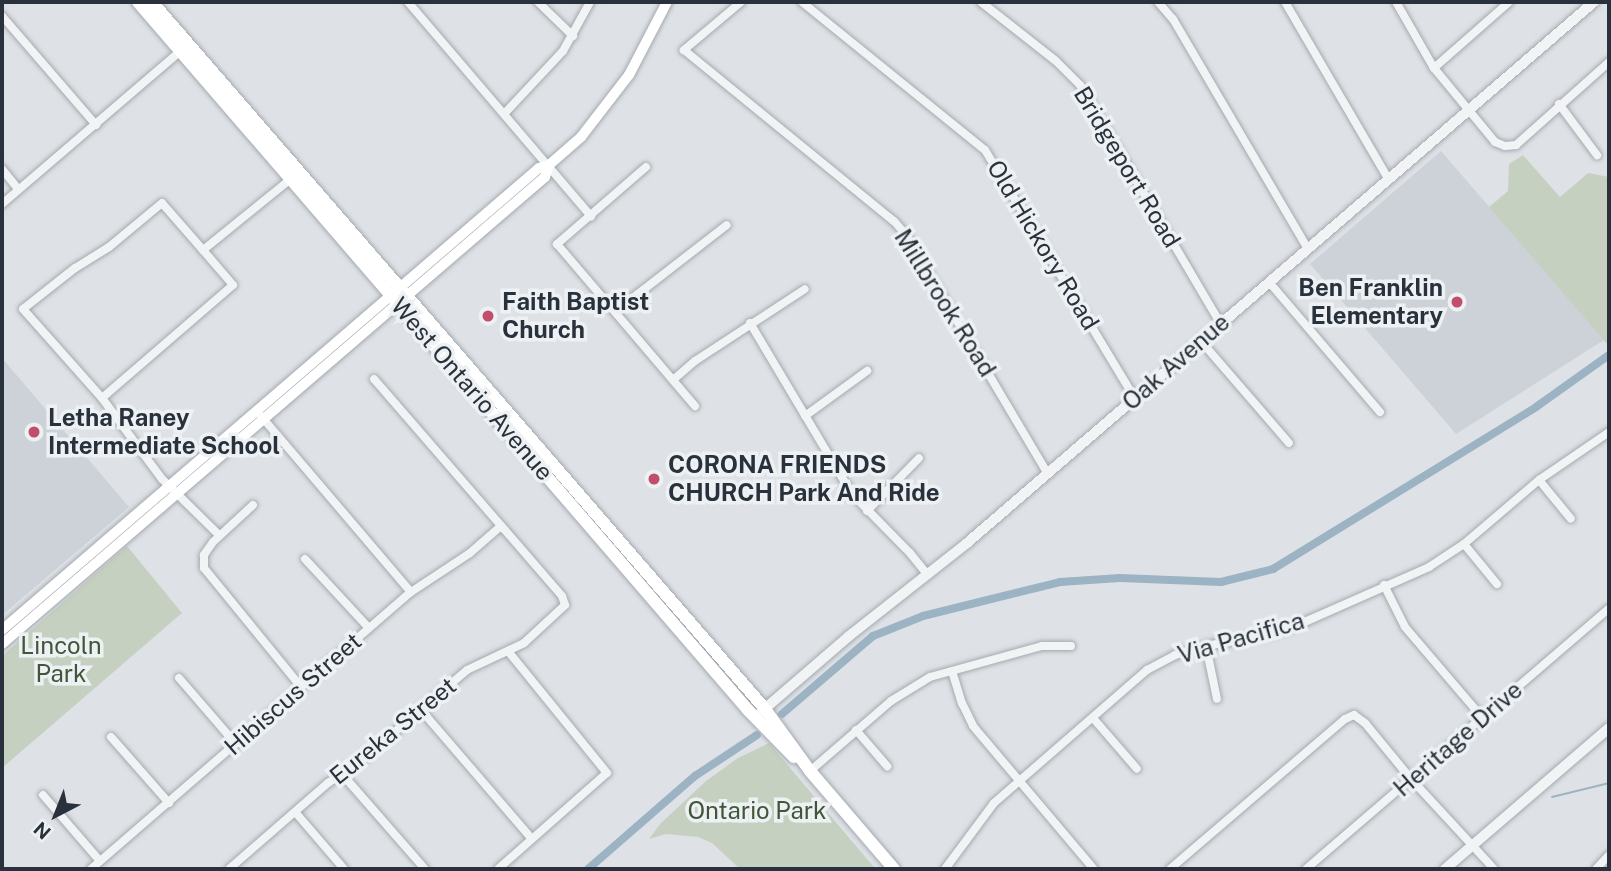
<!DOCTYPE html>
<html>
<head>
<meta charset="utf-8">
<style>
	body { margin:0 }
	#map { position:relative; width:1611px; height:871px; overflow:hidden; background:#dee2e6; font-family:"Public Sans",sans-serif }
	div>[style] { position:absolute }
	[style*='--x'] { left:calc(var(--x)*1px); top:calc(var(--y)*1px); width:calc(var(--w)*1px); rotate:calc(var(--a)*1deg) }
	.built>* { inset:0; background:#cdd2d8 }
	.green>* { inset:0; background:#c6d0c0 }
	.stream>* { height:2px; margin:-1px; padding:0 1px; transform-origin:1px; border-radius:1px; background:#9cb3c3 }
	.canal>* { height:8px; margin:-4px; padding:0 4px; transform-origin:4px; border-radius:4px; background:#9cb3c3 }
	.roads { filter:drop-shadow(0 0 2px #a4aab0) drop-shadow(0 0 2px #a4aab0) }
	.minor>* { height:8px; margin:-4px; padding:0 4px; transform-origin:4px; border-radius:4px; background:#f1f3f5 }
	.tertiary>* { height:10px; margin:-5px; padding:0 5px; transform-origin:5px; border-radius:5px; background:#f1f3f5 }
	.secondary>* { height:10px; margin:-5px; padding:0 5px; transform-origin:5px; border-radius:5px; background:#fff }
	.primary>* { height:12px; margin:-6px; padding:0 6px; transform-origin:6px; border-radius:6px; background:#fff }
	.dots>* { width:19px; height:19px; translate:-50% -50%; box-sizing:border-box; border:4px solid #eef1f4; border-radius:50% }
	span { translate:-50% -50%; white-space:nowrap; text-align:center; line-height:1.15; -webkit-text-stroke:7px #eef1f4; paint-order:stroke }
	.street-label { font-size:24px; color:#29323c }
	.poi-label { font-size:24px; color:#29323c; font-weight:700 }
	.right { translate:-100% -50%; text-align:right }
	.left { translate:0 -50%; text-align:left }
	.park-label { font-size:24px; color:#415638 }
	.frame { position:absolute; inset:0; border:4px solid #29323c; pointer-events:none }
	.north { position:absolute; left:21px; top:780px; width:70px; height:70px; -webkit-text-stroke:5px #eef1f4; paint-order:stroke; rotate:222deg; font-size:19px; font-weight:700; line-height:28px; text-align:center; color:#29323c }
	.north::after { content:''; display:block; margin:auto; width:24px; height:32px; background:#29323c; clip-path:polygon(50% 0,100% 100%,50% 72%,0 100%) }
</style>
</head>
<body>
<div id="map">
	<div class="built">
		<i style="clip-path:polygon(1441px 151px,1604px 340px,1456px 434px,1310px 264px)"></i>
		<i style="clip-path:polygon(2px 358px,129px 507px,2px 615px)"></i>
	</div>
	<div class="green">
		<i style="clip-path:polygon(1523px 155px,1560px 197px,1588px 173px,1609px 177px,1609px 341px,1606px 343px,1489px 207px,1508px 191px,1509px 164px)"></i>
		<i style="clip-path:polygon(127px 546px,182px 613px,2px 768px,2px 656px)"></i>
		<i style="clip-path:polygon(769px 743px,867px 859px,876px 869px,740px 869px,712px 843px,698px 837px,666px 834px,649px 839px,660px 824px,706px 781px,738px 758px)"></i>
	</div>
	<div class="stream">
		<i style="--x:1552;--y:797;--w:59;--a:-13.8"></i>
	</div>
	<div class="canal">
		<i style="--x:782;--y:714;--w:120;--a:-40.6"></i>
		<i style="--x:873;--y:636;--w:54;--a:-21.8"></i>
		<i style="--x:923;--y:616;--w:141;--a:-13.9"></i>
		<i style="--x:1060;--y:582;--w:60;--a:-3.8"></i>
		<i style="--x:1120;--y:578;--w:101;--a:2.3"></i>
		<i style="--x:1221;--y:582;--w:54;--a:-14"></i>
		<i style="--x:1273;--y:569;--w:309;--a:-31.6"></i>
		<i style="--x:1536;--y:407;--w:90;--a:-35.5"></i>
		<i style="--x:588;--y:869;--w:142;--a:-41"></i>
		<i style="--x:695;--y:776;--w:74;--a:-33.5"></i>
	</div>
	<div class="roads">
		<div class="minor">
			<i style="--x:408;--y:2;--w:282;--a:49.5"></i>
			<i style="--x:538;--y:2;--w:49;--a:44.2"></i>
			<i style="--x:741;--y:2;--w:75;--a:139.9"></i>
			<i style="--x:684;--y:50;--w:271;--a:39.2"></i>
			<i style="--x:894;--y:221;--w:18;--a:49"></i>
			<i style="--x:906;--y:235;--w:278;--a:59.3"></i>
			<i style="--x:802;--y:2;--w:235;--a:39"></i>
			<i style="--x:985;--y:150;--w:291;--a:58.9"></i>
			<i style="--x:981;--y:2;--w:95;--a:38.2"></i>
			<i style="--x:1056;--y:61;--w:34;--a:45"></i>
			<i style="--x:1080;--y:85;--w:276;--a:59.5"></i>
			<i style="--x:1158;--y:2;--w:23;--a:49"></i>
			<i style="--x:1173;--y:19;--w:267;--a:59.6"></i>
			<i style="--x:1285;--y:2;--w:206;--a:59.7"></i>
			<i style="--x:1396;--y:2;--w:76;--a:60.1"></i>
			<i style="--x:1434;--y:68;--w:96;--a:50.5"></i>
			<i style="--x:1495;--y:142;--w:11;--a:22"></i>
			<i style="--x:1505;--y:146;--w:11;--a:-5"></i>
			<i style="--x:1516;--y:145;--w:125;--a:-41.7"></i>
			<i style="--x:2;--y:16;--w:144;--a:49.2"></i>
			<i style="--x:1434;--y:68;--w:100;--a:-41.3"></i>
			<i style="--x:1559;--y:104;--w:64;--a:53.3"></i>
			<i style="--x:504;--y:114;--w:86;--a:-46.9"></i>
			<i style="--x:563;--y:51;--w:56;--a:-61.1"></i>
			<i style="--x:646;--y:167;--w:118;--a:139.1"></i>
			<i style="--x:557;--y:244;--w:213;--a:49.6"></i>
			<i style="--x:2;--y:169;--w:26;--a:51"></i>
			<i style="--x:2;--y:204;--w:238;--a:-40.6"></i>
			<i style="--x:203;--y:250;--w:62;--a:-131.1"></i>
			<i style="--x:162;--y:203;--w:69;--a:140.3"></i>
			<i style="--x:109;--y:247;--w:40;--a:148"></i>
			<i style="--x:75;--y:268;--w:66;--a:141.7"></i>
			<i style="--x:23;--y:309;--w:119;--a:48.4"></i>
			<i style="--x:102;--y:398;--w:101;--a:53.5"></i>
			<i style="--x:162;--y:479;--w:80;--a:44.5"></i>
			<i style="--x:1269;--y:282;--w:171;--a:49.5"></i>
			<i style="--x:616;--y:311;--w:140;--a:-37.8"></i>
			<i style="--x:750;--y:323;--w:199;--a:59.2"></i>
			<i style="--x:852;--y:494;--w:83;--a:45.5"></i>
			<i style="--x:910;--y:553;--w:26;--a:51"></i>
			<i style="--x:1200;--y:340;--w:136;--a:49.2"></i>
			<i style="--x:673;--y:380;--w:29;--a:-41"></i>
			<i style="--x:695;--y:361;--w:131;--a:-33.2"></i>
			<i style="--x:102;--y:398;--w:173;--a:-40.8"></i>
			<i style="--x:233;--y:285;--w:46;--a:-130.6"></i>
			<i style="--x:203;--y:250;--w:114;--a:-39"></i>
			<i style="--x:261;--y:416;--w:231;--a:49.6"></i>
			<i style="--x:805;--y:416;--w:77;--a:-36"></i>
			<i style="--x:1539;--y:480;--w:50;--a:50.6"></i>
			<i style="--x:253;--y:505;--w:54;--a:137.2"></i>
			<i style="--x:213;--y:542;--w:16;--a:125"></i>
			<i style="--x:204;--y:555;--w:13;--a:90"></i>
			<i style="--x:204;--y:568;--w:154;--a:50.8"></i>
			<i style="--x:867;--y:511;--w:74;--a:-45.5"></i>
			<i style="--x:1464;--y:544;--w:52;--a:50.5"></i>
			<i style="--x:305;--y:559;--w:94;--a:47.2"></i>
			<i style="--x:1384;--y:585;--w:47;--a:63.4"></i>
			<i style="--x:1405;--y:627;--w:118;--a:49.5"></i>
			<i style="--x:1206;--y:646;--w:54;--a:78.3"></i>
			<i style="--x:952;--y:671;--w:34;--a:73"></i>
			<i style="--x:962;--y:703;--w:25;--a:64"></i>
			<i style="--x:973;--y:726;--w:187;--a:49.8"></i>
			<i style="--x:179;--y:678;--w:87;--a:49.2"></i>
			<i style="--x:421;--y:710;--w:170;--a:49.3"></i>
			<i style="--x:1093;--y:718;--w:67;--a:49.2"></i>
			<i style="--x:856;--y:730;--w:48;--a:49.3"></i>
			<i style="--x:111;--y:737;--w:88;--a:48.7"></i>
			<i style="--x:810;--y:771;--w:107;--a:-40.8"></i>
			<i style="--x:891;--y:701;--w:46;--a:-31.6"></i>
			<i style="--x:930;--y:677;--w:116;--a:-15.5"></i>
			<i style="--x:1042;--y:646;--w:29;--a:0"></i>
			<i style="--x:342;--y:774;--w:126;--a:48.9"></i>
			<i style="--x:43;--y:795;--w:87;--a:49.2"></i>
			<i style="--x:296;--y:813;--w:74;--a:49.4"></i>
			<i style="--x:91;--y:869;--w:423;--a:-40.9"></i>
			<i style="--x:411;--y:592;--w:71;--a:-33.5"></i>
			<i style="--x:470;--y:553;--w:41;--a:-41.1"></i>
			<i style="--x:229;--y:869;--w:131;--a:-41"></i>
			<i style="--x:328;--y:783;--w:41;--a:-34.1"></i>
			<i style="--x:362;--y:760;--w:138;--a:-40.6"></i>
			<i style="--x:467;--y:670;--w:63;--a:-25.3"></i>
			<i style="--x:524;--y:643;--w:56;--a:-42.8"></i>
			<i style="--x:565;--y:605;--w:9;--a:-108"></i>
			<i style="--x:562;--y:596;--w:287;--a:-130.9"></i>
			<i style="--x:498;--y:869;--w:145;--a:-41.4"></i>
			<i style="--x:607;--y:773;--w:157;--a:-129.1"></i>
			<i style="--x:945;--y:869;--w:82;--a:-53.4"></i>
			<i style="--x:994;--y:803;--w:203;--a:-41"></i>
			<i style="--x:1147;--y:670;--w:32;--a:-28"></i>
			<i style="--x:1175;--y:655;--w:32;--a:-16"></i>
			<i style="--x:1206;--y:646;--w:66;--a:-10.5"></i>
			<i style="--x:1271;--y:634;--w:31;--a:-19"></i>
			<i style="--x:1300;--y:624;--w:141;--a:-23.8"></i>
			<i style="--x:1429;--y:567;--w:42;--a:-33.3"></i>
			<i style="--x:1464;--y:544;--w:99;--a:-40.5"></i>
			<i style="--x:1539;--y:480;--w:85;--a:-34.4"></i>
			<i style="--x:1170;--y:869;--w:230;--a:-40.6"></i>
			<i style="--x:1345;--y:719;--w:10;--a:-24"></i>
			<i style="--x:1354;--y:715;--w:14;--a:36"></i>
			<i style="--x:1365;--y:723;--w:72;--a:50.6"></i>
			<i style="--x:1411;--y:779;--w:122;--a:47.3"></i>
			<i style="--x:1306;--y:869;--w:400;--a:-40.7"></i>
			<i style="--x:1596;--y:869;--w:19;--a:-47"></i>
		</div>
		<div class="tertiary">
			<i style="--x:761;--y:712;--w:116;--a:-40.8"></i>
			<i style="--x:849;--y:636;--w:150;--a:-38.2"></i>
			<i style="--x:967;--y:543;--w:828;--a:-40.79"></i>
			<i style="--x:1445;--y:869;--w:216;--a:-40.7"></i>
		</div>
		<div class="secondary">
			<i style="--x:2;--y:630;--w:708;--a:-40.71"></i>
			<i style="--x:539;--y:168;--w:10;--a:-17"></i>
			<i style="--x:549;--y:165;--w:43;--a:-41.2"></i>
			<i style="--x:581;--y:137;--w:78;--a:-52.3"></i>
			<i style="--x:629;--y:75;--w:82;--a:-62.5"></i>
			<i style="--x:2;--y:644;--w:716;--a:-40.7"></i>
			<i style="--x:545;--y:177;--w:13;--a:-72"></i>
		</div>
		<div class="primary">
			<i style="--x:138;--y:2;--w:935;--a:49.25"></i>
			<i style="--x:748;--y:710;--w:66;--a:45.6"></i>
			<i style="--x:152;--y:2;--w:936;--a:49.07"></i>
			<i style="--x:765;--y:709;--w:77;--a:54"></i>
			<i style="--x:810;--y:771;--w:129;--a:49.4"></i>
		</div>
	</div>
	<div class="dots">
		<i style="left:1457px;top:302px;background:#c14e6b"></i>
		<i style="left:488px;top:316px;background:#c14e6b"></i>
		<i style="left:34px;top:432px;background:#c14e6b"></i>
		<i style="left:654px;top:479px;background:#c14e6b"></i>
	</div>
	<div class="street-label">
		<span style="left:1127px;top:167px;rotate:59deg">Bridgeport Road</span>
		<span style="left:1043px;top:245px;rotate:59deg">Old Hickory Road</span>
		<span style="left:945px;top:303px;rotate:58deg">Millbrook Road</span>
		<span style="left:1176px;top:362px;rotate:-41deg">Oak Avenue</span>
		<span style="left:472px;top:389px;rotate:49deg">West Ontario Avenue</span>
		<span style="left:1241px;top:638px;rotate:-16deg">Via Pacifica</span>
		<span style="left:293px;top:694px;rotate:-41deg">Hibiscus Street</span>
		<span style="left:393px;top:731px;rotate:-39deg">Eureka Street</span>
		<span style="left:1458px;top:739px;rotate:-41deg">Heritage Drive</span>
	</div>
	<div class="poi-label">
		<span class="right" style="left:1443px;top:302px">Ben Franklin<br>Elementary</span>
		<span class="left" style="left:502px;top:316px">Faith Baptist<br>Church</span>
		<span class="left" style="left:48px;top:432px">Letha Raney<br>Intermediate School</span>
		<span class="left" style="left:668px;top:479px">CORONA FRIENDS<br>CHURCH Park And Ride</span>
	</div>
	<div class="park-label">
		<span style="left:61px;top:660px">Lincoln<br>Park</span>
		<span style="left:757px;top:811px">Ontario Park</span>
	</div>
	<div class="frame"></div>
	<div class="north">N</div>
</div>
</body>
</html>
